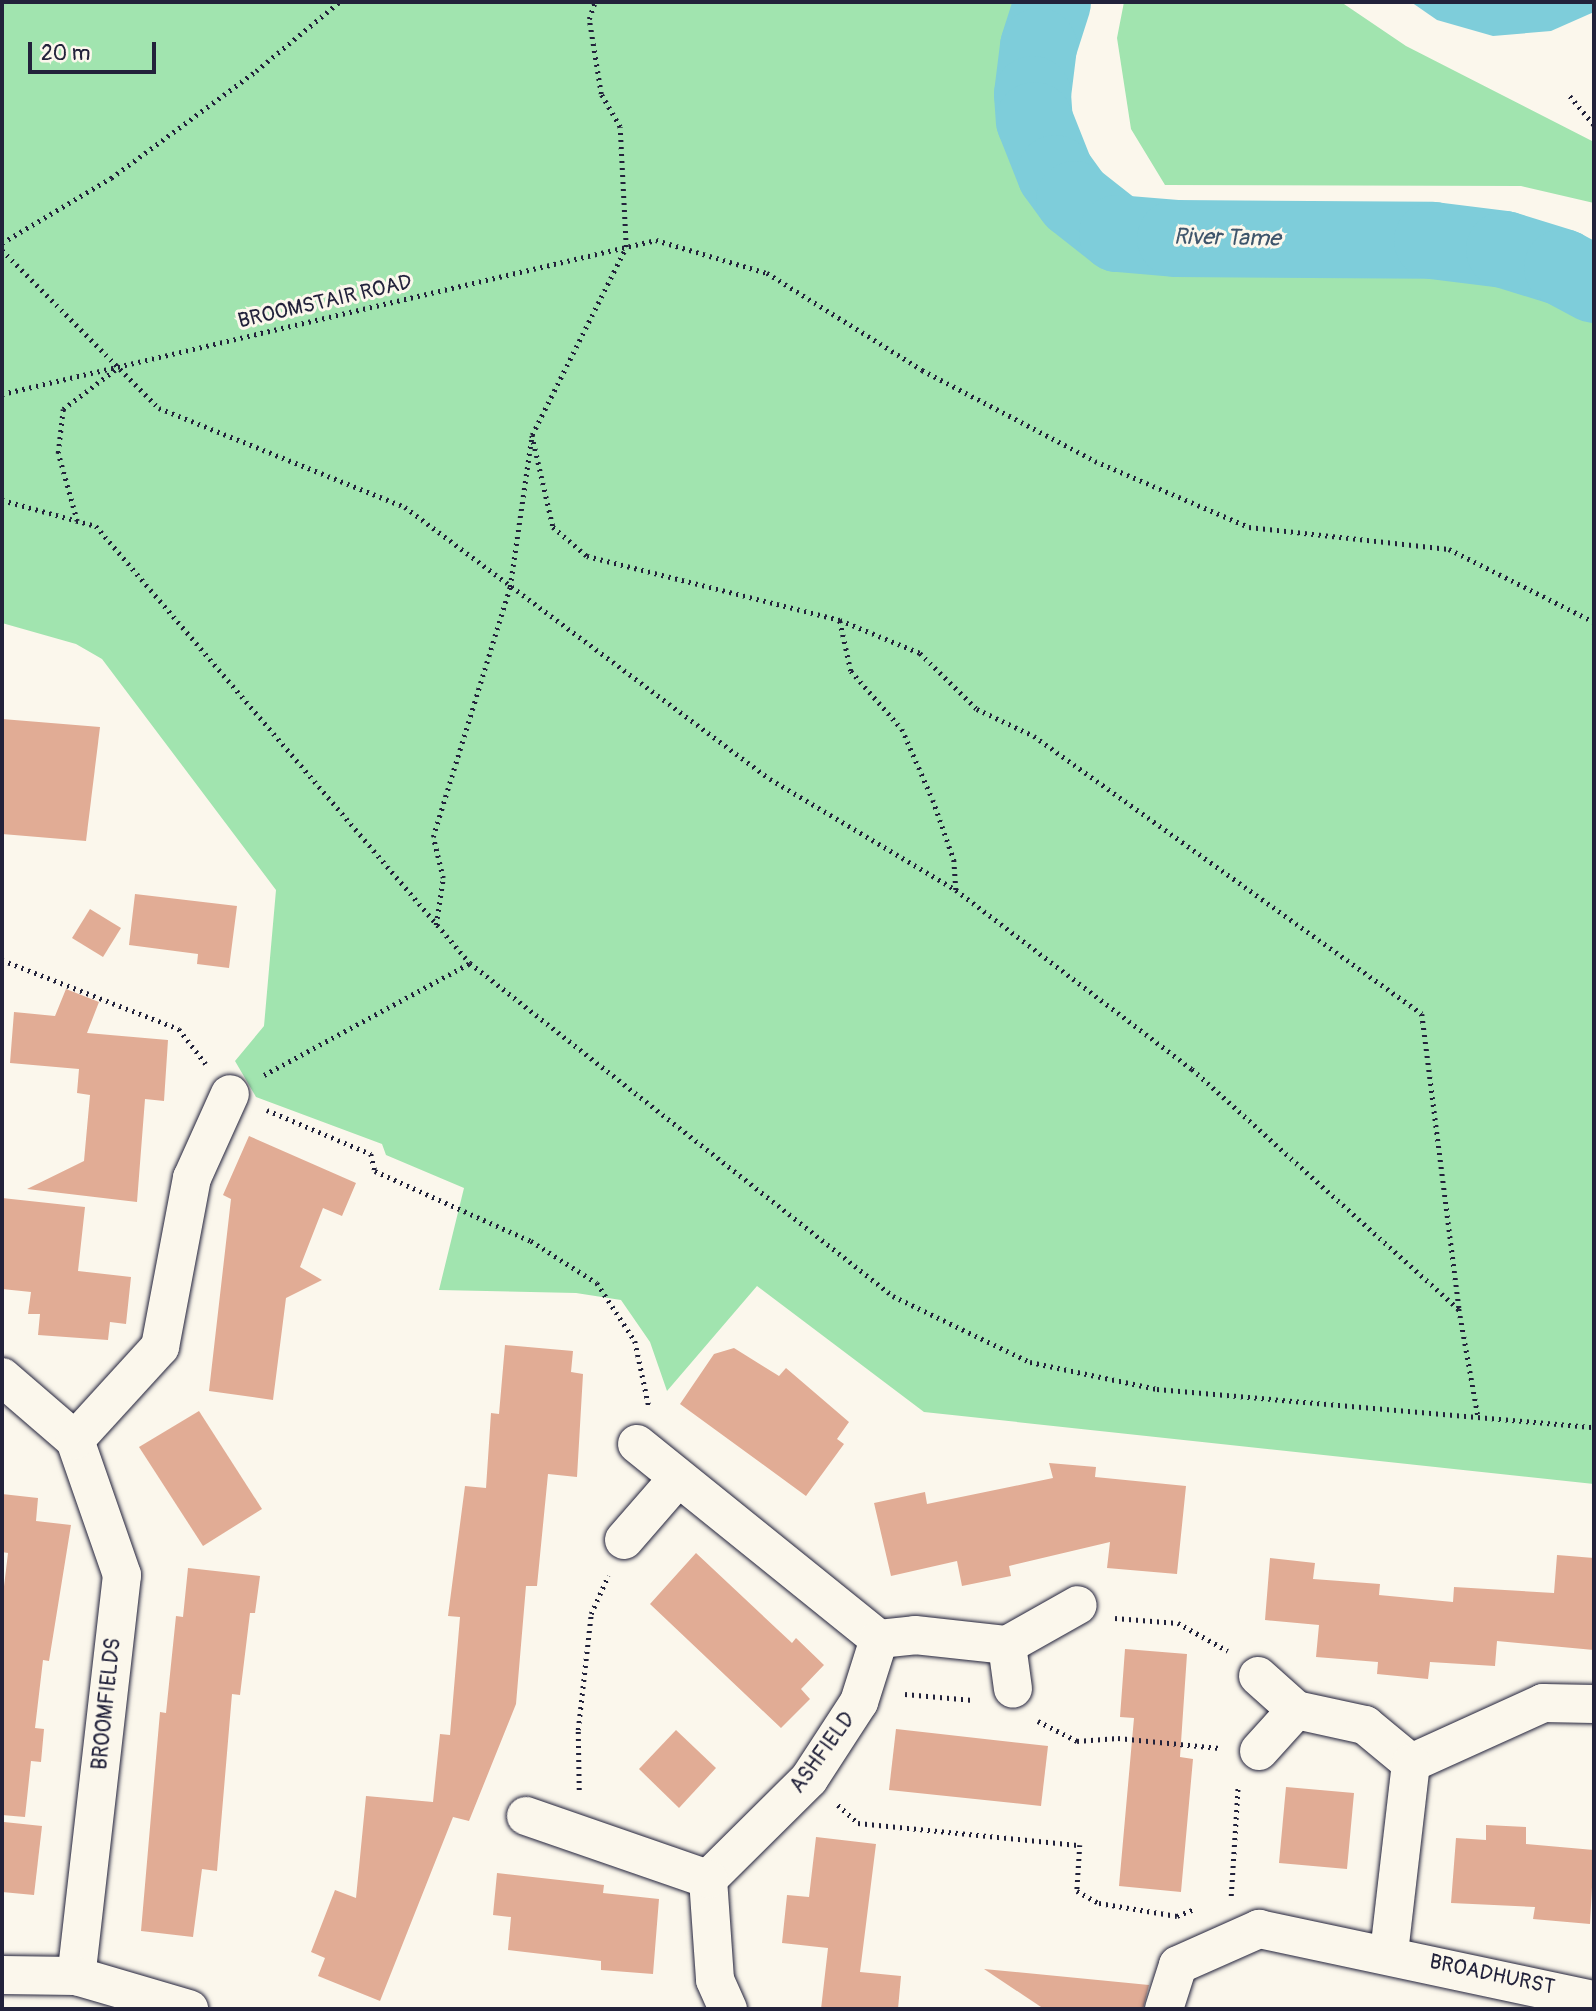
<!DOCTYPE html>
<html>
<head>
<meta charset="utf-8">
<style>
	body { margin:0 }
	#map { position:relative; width:1596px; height:2011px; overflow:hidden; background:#fbf7ec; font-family:Pangolin,sans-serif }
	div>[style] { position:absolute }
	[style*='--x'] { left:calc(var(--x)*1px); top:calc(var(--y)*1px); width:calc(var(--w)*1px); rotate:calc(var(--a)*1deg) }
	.green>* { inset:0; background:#a1e4af }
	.water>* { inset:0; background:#7ecdda }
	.river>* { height:77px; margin:-38.5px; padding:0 38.5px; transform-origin:38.5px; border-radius:38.5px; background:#7ecdda }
	.building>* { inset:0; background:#e1ac95 }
	.path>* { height:4.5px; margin-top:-2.25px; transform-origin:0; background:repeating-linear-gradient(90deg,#22223b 0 2px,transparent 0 7px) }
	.roads { filter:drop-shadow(0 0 2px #22223b) drop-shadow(0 0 2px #22223b) }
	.minor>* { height:38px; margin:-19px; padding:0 19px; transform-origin:19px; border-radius:19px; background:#fbf7ec }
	span { translate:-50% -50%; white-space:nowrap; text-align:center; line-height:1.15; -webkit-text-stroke:6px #fbf7ec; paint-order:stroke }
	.street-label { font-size:21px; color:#22223b }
	.water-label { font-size:23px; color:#3e556b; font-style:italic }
	.frame { position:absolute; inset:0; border:4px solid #22223b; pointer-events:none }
	.scale { position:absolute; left:28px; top:42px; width:128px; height:32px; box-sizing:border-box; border:4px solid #22223b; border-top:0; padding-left:9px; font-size:21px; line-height:24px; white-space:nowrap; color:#22223b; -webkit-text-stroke:5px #fbf7ec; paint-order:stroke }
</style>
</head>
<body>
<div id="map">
	<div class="green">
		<i style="clip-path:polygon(2px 2px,1052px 2px,1038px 46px,1032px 94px,1034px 120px,1055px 173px,1074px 199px,1117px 232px,1175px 238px,1432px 240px,1504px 249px,1562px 267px,1594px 284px,1594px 1484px,924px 1412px,757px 1286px,667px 1391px,650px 1342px,621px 1300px,576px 1293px,439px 1290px,464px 1188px,386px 1155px,382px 1144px,256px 1097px,235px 1061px,264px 1026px,276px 890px,102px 659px,76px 644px,2px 623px)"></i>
		<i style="clip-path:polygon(1124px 2px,1341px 2px,1406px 46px,1594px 142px,1594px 203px,1521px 186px,1165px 185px,1131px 129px,1117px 38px)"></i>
	</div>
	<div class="water">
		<i style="clip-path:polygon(1411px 2px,1594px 2px,1594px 12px,1551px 31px,1493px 36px,1437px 20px)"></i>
	</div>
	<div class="river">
		<i style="--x:1052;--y:2;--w:46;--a:107.7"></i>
		<i style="--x:1038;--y:46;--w:48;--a:97.1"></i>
		<i style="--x:1032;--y:94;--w:26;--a:86"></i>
		<i style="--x:1034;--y:120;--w:57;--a:68.4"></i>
		<i style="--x:1055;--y:173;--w:32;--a:54"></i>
		<i style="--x:1074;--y:199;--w:55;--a:38.3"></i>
		<i style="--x:1117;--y:233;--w:58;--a:4.9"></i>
		<i style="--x:1175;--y:238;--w:257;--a:0.4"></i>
		<i style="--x:1432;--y:240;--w:73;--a:7.1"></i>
		<i style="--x:1504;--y:249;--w:61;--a:17.2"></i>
		<i style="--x:1562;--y:267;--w:36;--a:28"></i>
	</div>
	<div class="building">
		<i style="clip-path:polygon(2px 719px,100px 727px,86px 841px,2px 834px)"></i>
		<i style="clip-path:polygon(135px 894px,237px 906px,229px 968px,197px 964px,198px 954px,129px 945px)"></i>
		<i style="clip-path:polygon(90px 909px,121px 928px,103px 957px,72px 938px)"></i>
		<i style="clip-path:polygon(66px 989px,99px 1002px,87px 1033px,168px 1040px,164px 1101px,145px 1099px,137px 1202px,27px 1189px,84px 1161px,90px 1095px,77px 1093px,79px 1069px,10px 1063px,14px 1012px,55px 1016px)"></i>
		<i style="clip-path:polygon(249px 1136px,356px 1183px,342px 1216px,323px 1208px,300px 1267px,322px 1280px,286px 1298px,273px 1400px,209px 1391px,231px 1199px,223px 1195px)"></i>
		<i style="clip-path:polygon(2px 1198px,85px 1207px,78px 1271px,131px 1277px,126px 1324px,110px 1322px,108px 1340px,38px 1335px,40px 1314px,28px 1314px,31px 1292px,2px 1289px)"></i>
		<i style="clip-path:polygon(505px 1345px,573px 1351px,571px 1372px,583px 1374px,577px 1477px,548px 1474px,537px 1586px,526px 1586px,516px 1704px,469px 1821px,453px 1817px,380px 2001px,318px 1976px,325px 1958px,311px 1952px,335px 1890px,356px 1898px,366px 1796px,433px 1802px,440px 1734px,450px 1735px,460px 1617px,448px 1616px,465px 1486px,486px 1488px,491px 1413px,499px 1414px)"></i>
		<i style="clip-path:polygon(734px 1348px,779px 1376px,786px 1368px,849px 1422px,837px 1439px,844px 1444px,806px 1496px,680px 1404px,714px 1354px)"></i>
		<i style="clip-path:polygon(199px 1411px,262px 1509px,203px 1546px,139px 1447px)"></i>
		<i style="clip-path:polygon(1049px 1463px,1096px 1467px,1095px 1477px,1186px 1486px,1177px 1574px,1107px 1568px,1110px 1542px,1009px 1566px,1011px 1576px,962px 1586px,957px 1561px,891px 1576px,874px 1503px,925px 1492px,927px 1504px,1053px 1478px)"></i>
		<i style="clip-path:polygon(2px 1494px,38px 1498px,36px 1521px,71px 1525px,49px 1661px,43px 1660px,35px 1728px,44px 1729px,41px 1762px,31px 1761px,25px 1817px,2px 1815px,2px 1603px,8px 1553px,2px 1552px)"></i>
		<i style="clip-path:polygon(696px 1553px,792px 1643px,796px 1638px,824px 1665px,801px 1689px,810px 1699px,781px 1728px,650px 1604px)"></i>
		<i style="clip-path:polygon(1557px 1555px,1594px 1558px,1594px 1650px,1497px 1641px,1495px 1666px,1430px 1662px,1428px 1679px,1377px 1674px,1378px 1662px,1316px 1657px,1319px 1625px,1265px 1620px,1270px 1558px,1315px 1563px,1313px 1579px,1380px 1584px,1379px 1595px,1453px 1602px,1454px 1587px,1554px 1593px)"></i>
		<i style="clip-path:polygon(188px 1568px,260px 1576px,255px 1613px,250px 1613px,240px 1695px,232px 1694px,217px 1871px,202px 1869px,193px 1937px,141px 1931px,160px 1712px,166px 1713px,176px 1616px,183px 1617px)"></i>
		<i style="clip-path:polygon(1125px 1649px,1187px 1654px,1180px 1757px,1193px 1759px,1181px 1892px,1119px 1886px,1134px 1718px,1120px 1717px)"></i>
		<i style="clip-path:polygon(896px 1729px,1048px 1746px,1041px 1806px,889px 1790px)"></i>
		<i style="clip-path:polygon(676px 1730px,716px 1768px,679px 1808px,639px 1769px)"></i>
		<i style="clip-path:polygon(1286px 1787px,1354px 1793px,1347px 1869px,1279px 1863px)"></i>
		<i style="clip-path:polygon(4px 1822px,42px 1826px,34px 1895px,2px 1892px)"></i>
		<i style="clip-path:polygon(1486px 1825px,1526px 1827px,1526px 1844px,1594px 1850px,1590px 1924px,1533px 1919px,1535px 1907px,1451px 1903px,1456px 1838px,1486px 1840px)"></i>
		<i style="clip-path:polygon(816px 1837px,876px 1844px,860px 1972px,901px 1976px,898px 2009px,821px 2009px,828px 1948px,782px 1943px,787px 1895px,809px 1897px)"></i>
		<i style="clip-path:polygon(497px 1873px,604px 1885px,603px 1893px,659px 1899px,653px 1974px,601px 1970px,601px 1961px,508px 1950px,511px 1917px,493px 1915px)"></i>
		<i style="clip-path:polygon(984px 1969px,1149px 1985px,1143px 2009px,1044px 2009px)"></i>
	</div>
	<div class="path">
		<i style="--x:1570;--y:96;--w:38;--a:50"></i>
		<i style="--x:2;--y:243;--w:127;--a:-30.8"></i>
		<i style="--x:111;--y:178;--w:180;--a:-36.4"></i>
		<i style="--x:256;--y:71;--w:108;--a:-39.7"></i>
		<i style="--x:2;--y:250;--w:223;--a:45.2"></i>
		<i style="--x:159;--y:408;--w:265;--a:21.9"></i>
		<i style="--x:405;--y:507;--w:455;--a:36.7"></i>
		<i style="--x:770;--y:779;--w:217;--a:30.8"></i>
		<i style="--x:956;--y:890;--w:296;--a:37.2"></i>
		<i style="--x:1192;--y:1069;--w:359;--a:42"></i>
		<i style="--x:1459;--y:1309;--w:109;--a:79.9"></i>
		<i style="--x:2;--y:394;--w:672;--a:-13.25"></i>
		<i style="--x:656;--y:240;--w:116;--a:16.6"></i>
		<i style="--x:767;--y:273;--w:183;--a:32"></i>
		<i style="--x:922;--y:370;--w:195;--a:27.7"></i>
		<i style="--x:1095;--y:461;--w:168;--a:23.2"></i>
		<i style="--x:1249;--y:527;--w:201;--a:6.3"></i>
		<i style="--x:1449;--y:549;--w:162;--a:26.7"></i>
		<i style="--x:532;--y:435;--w:94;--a:77.1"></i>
		<i style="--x:553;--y:527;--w:45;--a:40.5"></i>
		<i style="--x:587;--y:556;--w:261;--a:14.2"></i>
		<i style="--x:840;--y:620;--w:87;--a:22.4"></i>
		<i style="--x:920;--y:653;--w:80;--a:44.5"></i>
		<i style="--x:977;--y:709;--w:63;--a:25.3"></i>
		<i style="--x:1034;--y:736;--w:477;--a:35.6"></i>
		<i style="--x:1422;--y:1014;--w:296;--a:82.8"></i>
		<i style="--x:2;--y:500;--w:98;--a:15.5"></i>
		<i style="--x:96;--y:526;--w:575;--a:49.44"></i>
		<i style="--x:470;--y:963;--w:538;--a:38.21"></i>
		<i style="--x:893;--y:1296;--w:152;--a:25.7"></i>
		<i style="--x:1030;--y:1362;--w:130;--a:12"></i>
		<i style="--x:1157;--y:1389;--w:439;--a:5"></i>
		<i style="--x:77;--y:521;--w:71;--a:-105.6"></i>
		<i style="--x:58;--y:453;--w:44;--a:-83.5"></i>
		<i style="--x:63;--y:409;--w:66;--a:-37"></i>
		<i style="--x:840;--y:621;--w:51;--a:77.6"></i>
		<i style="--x:851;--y:671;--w:77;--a:48.7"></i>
		<i style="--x:902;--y:729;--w:77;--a:66.4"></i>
		<i style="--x:933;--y:800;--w:64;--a:70.7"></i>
		<i style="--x:954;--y:860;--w:30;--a:86"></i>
		<i style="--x:436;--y:925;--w:48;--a:-81.5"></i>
		<i style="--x:443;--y:878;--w:42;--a:-103.7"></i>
		<i style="--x:433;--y:837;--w:262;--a:-72.9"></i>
		<i style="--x:510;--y:587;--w:154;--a:-81.8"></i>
		<i style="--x:532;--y:435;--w:210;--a:-63.4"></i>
		<i style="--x:626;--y:247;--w:120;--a:-92.9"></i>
		<i style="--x:620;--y:127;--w:38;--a:-120"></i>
		<i style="--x:601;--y:94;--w:76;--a:-99.1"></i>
		<i style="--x:589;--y:19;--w:18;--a:-71"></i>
		<i style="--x:2;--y:960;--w:190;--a:21.3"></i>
		<i style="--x:179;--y:1029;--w:44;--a:52.4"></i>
		<i style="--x:264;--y:1075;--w:234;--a:-28.5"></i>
		<i style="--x:267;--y:1110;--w:113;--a:22.9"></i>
		<i style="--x:371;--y:1154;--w:17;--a:77"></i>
		<i style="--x:375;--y:1171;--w:171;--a:24.2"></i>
		<i style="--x:531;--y:1241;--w:78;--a:32.5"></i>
		<i style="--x:597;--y:1283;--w:69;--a:56.8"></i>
		<i style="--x:635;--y:1341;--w:67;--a:78"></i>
		<i style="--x:1115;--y:1618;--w:63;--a:4.5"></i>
		<i style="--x:1178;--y:1623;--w:57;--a:29.2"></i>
		<i style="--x:905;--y:1694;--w:68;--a:5"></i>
		<i style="--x:1038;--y:1721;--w:44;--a:27.1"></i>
		<i style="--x:1077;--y:1741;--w:41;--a:-4.2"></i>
		<i style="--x:1118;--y:1738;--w:102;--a:5.6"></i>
		<i style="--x:579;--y:1790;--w:60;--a:-91"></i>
		<i style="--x:578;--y:1730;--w:117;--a:-83.6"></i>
		<i style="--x:591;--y:1614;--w:42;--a:-65.9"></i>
		<i style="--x:838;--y:1805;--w:27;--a:42"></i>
		<i style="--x:858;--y:1823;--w:223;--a:5.7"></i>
		<i style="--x:1080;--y:1845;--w:46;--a:93.7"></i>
		<i style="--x:1077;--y:1891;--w:25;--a:29"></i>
		<i style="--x:1099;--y:1903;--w:79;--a:9.5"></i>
		<i style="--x:1177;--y:1916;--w:18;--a:-22"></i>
		<i style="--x:1231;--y:1896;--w:110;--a:-86.4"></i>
	</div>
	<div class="roads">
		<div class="minor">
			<i style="--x:2;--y:1377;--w:96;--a:40.8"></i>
			<i style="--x:75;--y:1440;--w:143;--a:70.8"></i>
			<i style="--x:122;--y:1575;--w:404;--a:96.5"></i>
			<i style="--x:75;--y:1440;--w:126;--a:-47.6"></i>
			<i style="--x:160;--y:1347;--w:172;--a:-79.3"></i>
			<i style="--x:192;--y:1178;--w:92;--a:-65.7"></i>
			<i style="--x:637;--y:1444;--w:311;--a:38.9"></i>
			<i style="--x:879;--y:1639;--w:66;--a:107.6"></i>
			<i style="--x:859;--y:1702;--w:92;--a:123"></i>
			<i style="--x:809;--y:1779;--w:142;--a:135.3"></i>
			<i style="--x:708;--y:1879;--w:101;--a:86"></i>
			<i style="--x:715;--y:1980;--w:32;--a:66"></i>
			<i style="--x:624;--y:1540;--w:81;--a:-49"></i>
			<i style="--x:879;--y:1639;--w:36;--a:-6"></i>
			<i style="--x:915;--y:1635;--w:93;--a:6.2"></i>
			<i style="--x:1007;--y:1645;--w:81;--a:-29.4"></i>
			<i style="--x:1007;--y:1645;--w:44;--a:82.2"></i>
			<i style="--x:1258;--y:1676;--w:51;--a:41.8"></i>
			<i style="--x:1296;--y:1710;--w:71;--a:12.3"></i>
			<i style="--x:1365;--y:1725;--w:60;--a:39.6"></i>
			<i style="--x:1411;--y:1763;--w:145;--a:-24.4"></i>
			<i style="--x:1543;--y:1703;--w:51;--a:1.1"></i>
			<i style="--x:1259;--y:1751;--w:55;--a:-47.9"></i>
			<i style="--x:526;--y:1816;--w:193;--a:19.1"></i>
			<i style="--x:1389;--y:1953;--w:191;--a:-83.4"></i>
			<i style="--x:2;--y:1975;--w:74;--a:0.8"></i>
			<i style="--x:76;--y:1976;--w:118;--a:16.3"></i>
			<i style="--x:1164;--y:2009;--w:46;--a:-72.3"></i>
			<i style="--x:1178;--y:1965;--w:89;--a:-24"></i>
			<i style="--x:1259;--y:1929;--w:342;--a:12"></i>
		</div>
	</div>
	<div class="street-label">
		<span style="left:325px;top:302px;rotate:-13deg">BROOMSTAIR ROAD</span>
		<span style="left:107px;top:1704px;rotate:-84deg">BROOMFIELDS</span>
		<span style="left:823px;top:1753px;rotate:-54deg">ASHFIELD</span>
		<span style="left:1492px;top:1975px;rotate:12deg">BROADHURST</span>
	</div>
	<div class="water-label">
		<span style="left:1227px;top:238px;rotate:1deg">River Tame</span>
	</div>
	<div class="frame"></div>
	<div class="scale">20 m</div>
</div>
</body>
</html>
